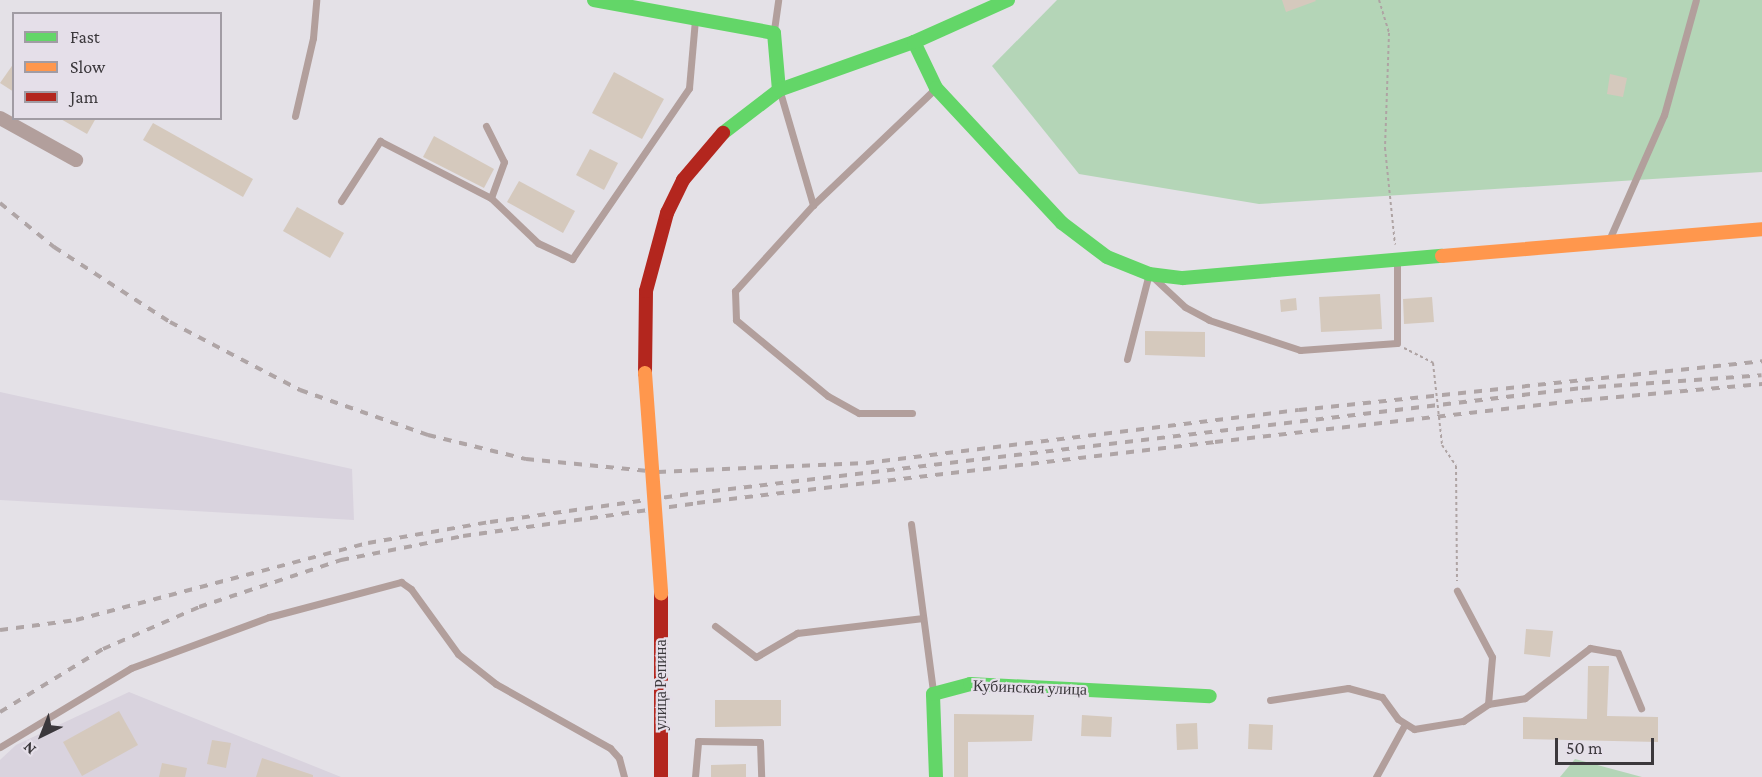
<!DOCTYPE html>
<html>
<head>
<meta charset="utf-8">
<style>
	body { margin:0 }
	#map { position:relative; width:1762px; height:777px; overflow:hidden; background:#e4e1e7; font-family:"Crimson Pro",serif }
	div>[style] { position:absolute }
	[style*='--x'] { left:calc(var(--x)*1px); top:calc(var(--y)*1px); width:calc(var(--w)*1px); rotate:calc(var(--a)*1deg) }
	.built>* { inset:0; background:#d9d3de }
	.green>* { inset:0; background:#b4d5b7 }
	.building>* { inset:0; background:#d5c9bd }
	.path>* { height:2px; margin-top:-1px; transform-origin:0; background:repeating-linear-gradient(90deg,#aea3a3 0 3px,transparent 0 6px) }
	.lane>* { height:7px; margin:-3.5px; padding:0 3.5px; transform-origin:3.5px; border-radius:3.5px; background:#b29f9c }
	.street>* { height:14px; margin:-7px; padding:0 7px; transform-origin:7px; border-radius:7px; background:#b29f9c }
	.fast>* { height:14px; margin:-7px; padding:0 7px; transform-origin:7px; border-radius:7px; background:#63d668 }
	.slow>* { height:14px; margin:-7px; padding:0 7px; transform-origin:7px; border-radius:7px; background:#ff974d }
	.jam>* { height:14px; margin:-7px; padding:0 7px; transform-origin:7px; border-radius:7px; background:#b3261e }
	.rail>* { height:4px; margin-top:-2px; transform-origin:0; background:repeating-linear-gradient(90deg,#afa5a6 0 8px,transparent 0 16px) }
	.slow-bridge>* { height:14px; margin:-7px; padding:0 7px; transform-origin:7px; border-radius:7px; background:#ff974d }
	span { translate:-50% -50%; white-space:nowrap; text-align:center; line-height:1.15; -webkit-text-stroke:4.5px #e5dfe9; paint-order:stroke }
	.street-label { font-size:16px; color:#3b383c }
	.legend { position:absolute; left:12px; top:12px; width:210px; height:108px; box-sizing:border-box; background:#e5dfe9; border:2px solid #a19ca4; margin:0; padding:8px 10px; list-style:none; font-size:18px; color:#3b383c }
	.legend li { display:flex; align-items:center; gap:12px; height:30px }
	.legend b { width:30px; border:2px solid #a19ca4 }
	.north { position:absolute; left:12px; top:705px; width:60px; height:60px; -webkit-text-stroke:4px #e5dfe9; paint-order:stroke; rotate:223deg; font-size:16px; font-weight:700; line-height:24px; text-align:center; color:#3b383c }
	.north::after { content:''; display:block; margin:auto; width:21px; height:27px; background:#3b383c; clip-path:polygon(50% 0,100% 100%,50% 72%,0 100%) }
	.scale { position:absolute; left:1555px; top:738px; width:99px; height:27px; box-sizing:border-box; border:3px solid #3b383c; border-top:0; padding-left:8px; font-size:18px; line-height:21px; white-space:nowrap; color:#3b383c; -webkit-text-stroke:4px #e5dfe9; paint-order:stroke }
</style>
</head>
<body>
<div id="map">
	<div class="built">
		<i style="clip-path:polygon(0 392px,352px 469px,354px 520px,0 500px)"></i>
		<i style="clip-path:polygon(129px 692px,341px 777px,0 777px,0 760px,16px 745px)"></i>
	</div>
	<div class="green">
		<i style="clip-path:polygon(1057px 0,1762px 0,1762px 172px,1259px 204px,1079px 174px,992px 66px)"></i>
		<i style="clip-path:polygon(1575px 759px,1642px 777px,1560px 777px)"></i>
	</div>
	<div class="building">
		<i style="clip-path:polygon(1282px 0,1315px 0,1316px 1px,1286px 12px)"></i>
		<i style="clip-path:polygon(14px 63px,14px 92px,0 83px)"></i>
		<i style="clip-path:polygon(614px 72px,664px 99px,642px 139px,592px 113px)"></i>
		<i style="clip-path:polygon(1610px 74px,1627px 78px,1623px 97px,1607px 94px)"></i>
		<i style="clip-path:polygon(59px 118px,96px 118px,87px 134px)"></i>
		<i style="clip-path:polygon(153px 123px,253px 179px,243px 197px,143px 140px)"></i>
		<i style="clip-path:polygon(434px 136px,494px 169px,484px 188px,423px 157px)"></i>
		<i style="clip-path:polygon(590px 149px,618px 163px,604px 190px,576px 175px)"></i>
		<i style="clip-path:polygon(519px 181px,575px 211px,563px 233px,507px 202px)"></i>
		<i style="clip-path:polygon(297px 207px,344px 233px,330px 258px,283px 231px)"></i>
		<i style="clip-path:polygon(1380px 294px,1382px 329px,1321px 332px,1319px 297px)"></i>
		<i style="clip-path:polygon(1432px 297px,1434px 322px,1404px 324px,1403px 299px)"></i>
		<i style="clip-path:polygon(1296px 298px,1297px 310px,1281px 312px,1280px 300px)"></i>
		<i style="clip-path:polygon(1145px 331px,1205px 332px,1205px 357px,1145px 355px)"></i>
		<i style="clip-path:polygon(1526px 629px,1553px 631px,1550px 657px,1524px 654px)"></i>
		<i style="clip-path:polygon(1588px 666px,1609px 666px,1607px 716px,1658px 717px,1658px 742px,1523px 739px,1523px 717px,1587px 719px)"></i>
		<i style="clip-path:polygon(715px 700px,781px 700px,781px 726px,715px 727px)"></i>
		<i style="clip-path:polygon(119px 711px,138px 745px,82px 776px,63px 742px)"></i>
		<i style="clip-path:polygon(954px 714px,1034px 715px,1032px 741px,968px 742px,968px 777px,954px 777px)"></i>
		<i style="clip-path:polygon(1082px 715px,1112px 717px,1111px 737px,1081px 736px)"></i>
		<i style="clip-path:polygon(1197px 723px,1198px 749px,1177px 750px,1176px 724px)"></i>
		<i style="clip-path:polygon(1249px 724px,1273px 725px,1272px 750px,1248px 749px)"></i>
		<i style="clip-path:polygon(212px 740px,231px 743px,226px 768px,207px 764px)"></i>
		<i style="clip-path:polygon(262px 758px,313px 775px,313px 777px,256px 777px)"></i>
		<i style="clip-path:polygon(162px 763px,187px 768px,185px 777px,159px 777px)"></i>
		<i style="clip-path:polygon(746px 764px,746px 777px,711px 777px,711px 765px)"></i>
	</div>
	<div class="path">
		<i style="--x:1379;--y:0;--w:34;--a:73"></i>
		<i style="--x:1389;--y:33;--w:115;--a:92"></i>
		<i style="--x:1385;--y:148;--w:97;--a:84.1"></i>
		<i style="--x:1404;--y:348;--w:33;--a:27"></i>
		<i style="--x:1433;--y:363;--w:82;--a:83.7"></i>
		<i style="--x:1442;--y:445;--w:25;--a:56"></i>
		<i style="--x:1456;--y:466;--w:115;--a:89.5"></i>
	</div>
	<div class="lane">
		<i style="--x:774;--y:30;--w:30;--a:-82"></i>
		<i style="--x:780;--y:92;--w:118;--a:73.7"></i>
		<i style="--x:813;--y:205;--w:116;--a:132.2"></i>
		<i style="--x:735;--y:291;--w:29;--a:88"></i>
		<i style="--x:736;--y:320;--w:119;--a:39.6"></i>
		<i style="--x:828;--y:396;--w:35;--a:29"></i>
		<i style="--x:859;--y:413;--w:53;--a:0"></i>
		<i style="--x:295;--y:116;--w:80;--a:-77"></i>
		<i style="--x:313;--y:38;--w:38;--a:-85"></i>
		<i style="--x:486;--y:126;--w:40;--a:63.4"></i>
		<i style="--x:504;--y:162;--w:38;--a:110"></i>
		<i style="--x:341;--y:201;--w:72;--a:-57"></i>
		<i style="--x:380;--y:141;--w:125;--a:27.2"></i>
		<i style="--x:491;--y:198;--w:65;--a:43.8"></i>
		<i style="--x:538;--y:243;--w:38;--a:25"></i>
		<i style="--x:572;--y:259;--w:207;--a:-55.6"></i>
		<i style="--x:689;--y:88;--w:68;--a:-85"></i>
		<i style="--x:813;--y:205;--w:168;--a:-43.6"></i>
		<i style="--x:1609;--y:240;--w:137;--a:-66.3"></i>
		<i style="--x:1664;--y:115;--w:119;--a:-74.5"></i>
		<i style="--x:1155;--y:279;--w:41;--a:43"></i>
		<i style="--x:1185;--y:307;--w:27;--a:28"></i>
		<i style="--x:1209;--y:320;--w:96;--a:18.2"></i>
		<i style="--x:1300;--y:350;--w:97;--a:-4.1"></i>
		<i style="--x:1397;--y:343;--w:82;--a:-90"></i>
		<i style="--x:1127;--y:359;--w:85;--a:-75.6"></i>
		<i style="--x:911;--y:524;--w:168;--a:82.5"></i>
		<i style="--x:715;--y:626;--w:51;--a:37.1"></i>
		<i style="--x:756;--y:657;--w:48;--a:-30.3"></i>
		<i style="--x:797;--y:633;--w:127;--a:-6.8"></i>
		<i style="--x:1270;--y:700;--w:79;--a:-8.7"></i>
		<i style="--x:1348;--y:688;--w:35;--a:15"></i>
		<i style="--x:1382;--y:697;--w:27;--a:54"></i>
		<i style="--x:1398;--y:719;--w:19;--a:32"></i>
		<i style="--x:1414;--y:729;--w:50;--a:-9.3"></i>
		<i style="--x:1463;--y:721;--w:30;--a:-34"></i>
		<i style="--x:1488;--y:704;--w:47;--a:-85.1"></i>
		<i style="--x:1492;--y:657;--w:75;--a:-117.9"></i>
		<i style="--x:1488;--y:704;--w:37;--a:-9"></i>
		<i style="--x:1525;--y:698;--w:82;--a:-37.6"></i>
		<i style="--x:1590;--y:648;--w:28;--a:10"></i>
		<i style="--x:1618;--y:653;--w:60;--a:67.3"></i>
		<i style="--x:0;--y:747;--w:153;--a:-31.1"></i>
		<i style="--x:131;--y:668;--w:147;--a:-20.3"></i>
		<i style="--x:269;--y:617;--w:137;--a:-14.9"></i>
		<i style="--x:401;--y:582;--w:12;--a:35"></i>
		<i style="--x:411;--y:589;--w:80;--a:54.1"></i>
		<i style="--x:458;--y:654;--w:48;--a:38.3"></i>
		<i style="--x:496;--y:684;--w:131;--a:29.3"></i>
		<i style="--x:610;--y:748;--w:13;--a:48"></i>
		<i style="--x:619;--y:758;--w:20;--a:75"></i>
		<i style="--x:695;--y:777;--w:36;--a:-85"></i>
		<i style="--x:698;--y:741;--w:62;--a:0.9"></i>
		<i style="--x:760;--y:742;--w:35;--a:88"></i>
		<i style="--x:1376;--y:777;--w:60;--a:-61.3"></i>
	</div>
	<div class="street">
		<i style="--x:0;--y:118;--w:87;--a:28.9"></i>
	</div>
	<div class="fast">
		<i style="--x:594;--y:0;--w:183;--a:10.4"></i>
		<i style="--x:774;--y:33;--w:57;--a:85"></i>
		<i style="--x:914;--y:42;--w:51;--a:64.4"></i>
		<i style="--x:936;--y:88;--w:185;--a:47"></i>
		<i style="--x:1062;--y:223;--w:56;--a:37.1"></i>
		<i style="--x:1107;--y:257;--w:45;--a:22"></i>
		<i style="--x:1149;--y:274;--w:34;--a:7"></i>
		<i style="--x:1183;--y:278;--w:260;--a:-4.9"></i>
		<i style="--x:723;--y:133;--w:71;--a:-37.5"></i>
		<i style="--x:779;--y:90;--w:143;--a:-19.6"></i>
		<i style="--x:914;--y:42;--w:103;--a:-24.1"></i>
		<i style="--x:936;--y:777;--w:83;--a:-92.1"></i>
		<i style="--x:933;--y:694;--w:38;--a:-15"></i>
		<i style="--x:970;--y:684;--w:240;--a:2.9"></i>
	</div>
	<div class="slow">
		<i style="--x:1442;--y:256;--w:321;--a:-4.8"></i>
	</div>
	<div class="jam">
		<i style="--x:645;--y:373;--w:82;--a:-89.3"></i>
		<i style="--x:646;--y:291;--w:81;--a:-74.9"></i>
		<i style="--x:667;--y:213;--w:37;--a:-64"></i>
		<i style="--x:683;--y:180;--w:62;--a:-49.6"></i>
		<i style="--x:661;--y:593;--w:184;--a:90"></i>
	</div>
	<div class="rail">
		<i style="--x:0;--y:203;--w:70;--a:39.2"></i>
		<i style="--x:54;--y:247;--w:138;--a:32.9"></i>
		<i style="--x:170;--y:322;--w:147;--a:27.6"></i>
		<i style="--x:300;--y:390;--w:136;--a:19.4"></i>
		<i style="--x:428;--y:435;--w:101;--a:13.8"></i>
		<i style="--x:526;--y:459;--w:133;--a:5.6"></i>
		<i style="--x:658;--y:472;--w:208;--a:-2.5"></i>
		<i style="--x:866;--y:463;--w:436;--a:-7"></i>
		<i style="--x:1299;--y:410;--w:466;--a:-6"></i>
		<i style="--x:0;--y:630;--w:77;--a:-7.5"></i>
		<i style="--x:76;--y:620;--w:302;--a:-14.8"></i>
		<i style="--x:368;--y:543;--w:124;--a:-9.8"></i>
		<i style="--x:490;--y:522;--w:208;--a:-8"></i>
		<i style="--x:696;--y:493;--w:892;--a:-6.76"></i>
		<i style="--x:1582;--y:388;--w:180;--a:-4.1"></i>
		<i style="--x:0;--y:712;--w:121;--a:-31.5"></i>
		<i style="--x:103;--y:649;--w:105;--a:-23.6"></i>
		<i style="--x:199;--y:607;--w:150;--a:-18.3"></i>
		<i style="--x:341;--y:560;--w:124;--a:-11.1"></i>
		<i style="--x:463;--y:536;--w:236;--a:-8"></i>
		<i style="--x:697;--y:503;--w:522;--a:-6.72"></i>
		<i style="--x:1215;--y:442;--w:371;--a:-6.5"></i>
		<i style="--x:1584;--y:400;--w:179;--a:-5.1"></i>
	</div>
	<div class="slow-bridge">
		<i style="--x:645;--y:373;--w:221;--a:85.8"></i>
	</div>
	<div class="street-label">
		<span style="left:661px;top:685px;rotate:-90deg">улица Репина</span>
		<span style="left:1030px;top:688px;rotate:2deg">Кубинская улица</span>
	</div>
	<ul class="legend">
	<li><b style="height:8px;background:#63d668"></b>Fast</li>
	<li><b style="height:8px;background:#ff974d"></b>Slow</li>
	<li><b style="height:8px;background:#b3261e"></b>Jam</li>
	</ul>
	<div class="north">N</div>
	<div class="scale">50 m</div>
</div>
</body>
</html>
